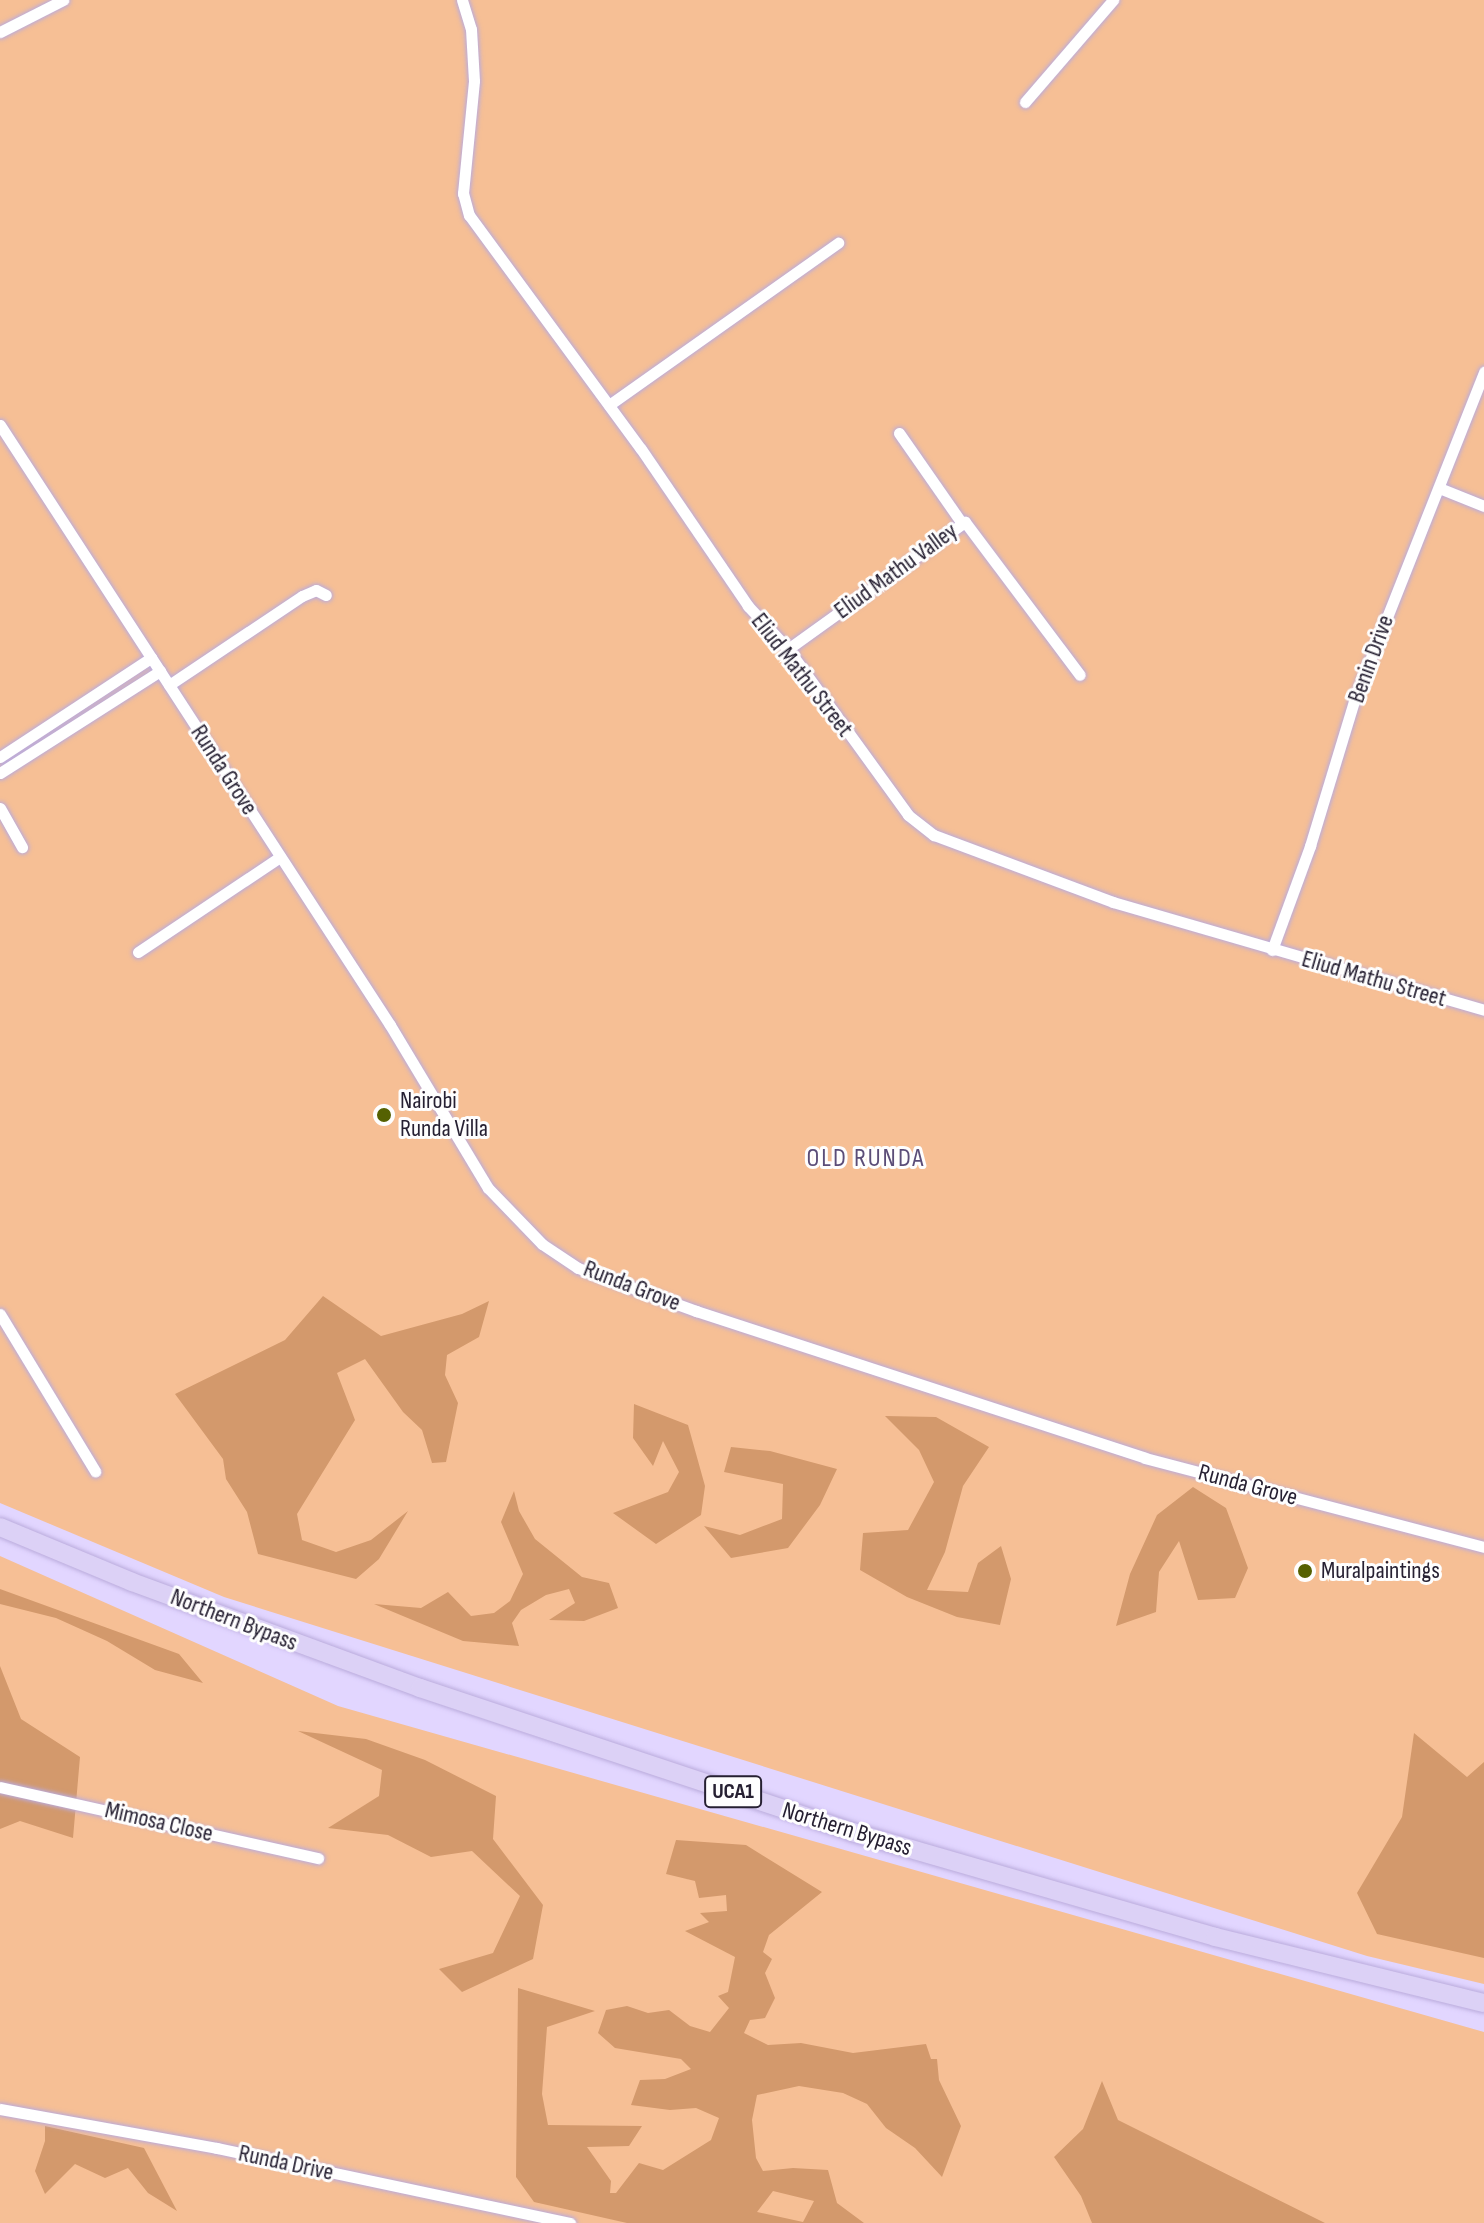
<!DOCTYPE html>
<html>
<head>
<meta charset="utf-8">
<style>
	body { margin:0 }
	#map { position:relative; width:1484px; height:2223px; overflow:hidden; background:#e2d6ff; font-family:"Sofia Sans Condensed",sans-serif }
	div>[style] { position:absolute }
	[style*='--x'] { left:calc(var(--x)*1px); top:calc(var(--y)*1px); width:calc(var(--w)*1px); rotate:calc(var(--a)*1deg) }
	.green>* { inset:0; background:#f6bf95 }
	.forest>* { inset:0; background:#d3996c }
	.roads { filter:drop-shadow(0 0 2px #baabdc) drop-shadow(0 0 2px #baabdc) }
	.street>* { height:11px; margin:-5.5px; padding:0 5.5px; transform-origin:5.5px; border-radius:5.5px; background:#fff }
	.primary>* { height:18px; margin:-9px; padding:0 9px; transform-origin:9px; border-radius:9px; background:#dcd1f6 }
	.dots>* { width:22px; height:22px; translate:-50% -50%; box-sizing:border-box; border:4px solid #fefefe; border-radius:50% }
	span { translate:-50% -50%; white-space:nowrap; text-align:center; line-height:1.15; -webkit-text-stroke:6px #fefefe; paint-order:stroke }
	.shield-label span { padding:2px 6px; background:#fefefe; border:2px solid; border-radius:6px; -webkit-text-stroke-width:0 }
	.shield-label { font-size:22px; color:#262032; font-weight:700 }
	.street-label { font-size:24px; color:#262032 }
	.poi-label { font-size:24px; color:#262032 }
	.left { translate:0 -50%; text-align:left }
	.neighbourhood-label { font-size:26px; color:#5b4d78; letter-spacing:2px }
</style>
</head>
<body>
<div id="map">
	<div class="green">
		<i style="clip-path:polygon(0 0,1484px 0,1484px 1984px,1367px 1956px,224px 1597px,0 1503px)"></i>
		<i style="clip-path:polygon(0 1556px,338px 1706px,1484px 2032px,1484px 2223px,0 2223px)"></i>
	</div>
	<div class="forest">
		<i style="clip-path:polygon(323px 1296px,381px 1336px,462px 1314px,489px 1301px,479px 1337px,447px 1355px,445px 1375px,458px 1403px,446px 1462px,432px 1463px,422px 1430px,403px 1412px,365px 1359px,337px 1373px,355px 1420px,297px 1514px,302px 1540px,336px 1552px,371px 1540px,408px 1511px,379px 1559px,356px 1579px,258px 1554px,247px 1512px,226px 1479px,223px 1459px,175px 1394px,285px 1340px)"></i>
		<i style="clip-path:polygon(634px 1404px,688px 1425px,705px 1486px,701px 1515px,656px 1544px,613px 1513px,668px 1492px,679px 1472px,663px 1441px,653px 1466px,633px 1438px)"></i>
		<i style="clip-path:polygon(885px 1416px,936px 1417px,989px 1447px,963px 1486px,945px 1552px,927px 1590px,968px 1592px,978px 1563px,1001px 1546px,1011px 1579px,1000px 1625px,957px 1617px,907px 1597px,860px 1570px,863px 1533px,908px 1530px,934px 1482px,919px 1450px)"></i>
		<i style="clip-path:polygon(731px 1447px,770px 1451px,837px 1469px,820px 1505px,788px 1548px,731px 1558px,704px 1526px,740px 1535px,782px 1519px,783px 1484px,724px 1472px)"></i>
		<i style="clip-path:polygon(1193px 1487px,1226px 1508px,1248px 1568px,1235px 1598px,1198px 1600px,1179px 1541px,1159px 1572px,1156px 1612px,1116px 1626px,1130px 1574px,1157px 1515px)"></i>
		<i style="clip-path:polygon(514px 1491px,519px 1511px,535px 1539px,582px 1577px,609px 1583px,618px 1608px,584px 1621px,549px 1620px,575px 1603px,569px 1589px,546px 1595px,521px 1610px,512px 1623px,519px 1646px,463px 1641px,374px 1604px,421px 1608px,448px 1592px,471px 1616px,494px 1613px,510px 1601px,523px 1574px,501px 1522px)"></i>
		<i style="clip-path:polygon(0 1589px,179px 1654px,203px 1683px,155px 1670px,107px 1641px,56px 1618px,0 1604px)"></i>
		<i style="clip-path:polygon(0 1666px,21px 1719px,80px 1757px,73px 1838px,20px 1821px,0 1829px)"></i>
		<i style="clip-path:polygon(298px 1731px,366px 1739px,425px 1760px,496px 1796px,493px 1839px,543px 1905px,533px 1959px,462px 1992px,439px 1969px,493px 1953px,520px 1896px,472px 1851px,431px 1857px,388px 1835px,328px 1828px,379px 1796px,382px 1770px)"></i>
		<i style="clip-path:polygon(1414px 1733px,1467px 1777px,1484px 1762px,1484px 1958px,1377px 1934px,1357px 1893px,1402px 1817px)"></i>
		<i style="clip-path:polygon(evenodd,676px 1840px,746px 1845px,822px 1892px,769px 1935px,763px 1952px,772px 1959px,765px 1973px,775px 1998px,765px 2018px,750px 2020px,744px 2033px,768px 2045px,801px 2043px,853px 2053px,926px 2044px,931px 2059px,937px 2059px,939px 2080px,961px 2126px,942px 2177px,915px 2148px,886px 2128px,867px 2104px,843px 2093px,799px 2086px,757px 2095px,752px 2120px,756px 2158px,763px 2171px,793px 2168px,828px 2170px,837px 2203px,864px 2223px,627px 2223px,534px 2202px,516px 2177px,518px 1988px,595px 2011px,547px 2027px,542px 2094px,548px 2125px,642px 2126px,629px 2146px,587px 2147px,611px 2181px,610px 2193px,616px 2193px,639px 2163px,663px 2170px,711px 2140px,719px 2118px,696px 2108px,670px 2110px,631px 2105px,640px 2080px,665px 2079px,691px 2069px,681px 2059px,615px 2048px,598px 2033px,606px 2010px,627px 2006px,648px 2013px,669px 2010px,690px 2026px,710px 2032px,729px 2008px,718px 1996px,728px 1992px,735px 1957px,685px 1931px,709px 1922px,700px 1913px,727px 1911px,726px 1895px,699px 1898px,695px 1881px,666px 1874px,676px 1840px,773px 2191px,814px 2201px,803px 2222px,757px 2212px,773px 2191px)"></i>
		<i style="clip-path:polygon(1102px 2081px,1118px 2120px,1325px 2223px,1092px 2223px,1081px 2196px,1054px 2157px,1083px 2129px)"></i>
		<i style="clip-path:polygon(45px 2126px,144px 2148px,177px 2211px,148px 2193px,128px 2168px,105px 2178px,75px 2164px,45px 2194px,35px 2171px,45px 2141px)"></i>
	</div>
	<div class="roads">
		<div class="street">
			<i style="--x:462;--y:0;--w:30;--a:73"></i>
			<i style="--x:471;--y:29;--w:52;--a:86.7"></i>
			<i style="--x:474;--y:81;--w:113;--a:95.6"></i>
			<i style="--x:463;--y:193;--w:23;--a:75"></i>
			<i style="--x:469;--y:215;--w:290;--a:53.7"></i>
			<i style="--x:641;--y:449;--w:190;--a:55.7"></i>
			<i style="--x:748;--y:606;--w:59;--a:47.1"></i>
			<i style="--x:788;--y:649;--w:205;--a:54.1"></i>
			<i style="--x:908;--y:815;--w:33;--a:38"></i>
			<i style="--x:934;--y:835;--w:191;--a:20.5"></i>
			<i style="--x:1113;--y:902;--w:386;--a:16.2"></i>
			<i style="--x:0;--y:32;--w:71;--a:-26.9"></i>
			<i style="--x:1025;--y:102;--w:135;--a:-49.2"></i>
			<i style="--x:609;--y:405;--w:281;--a:-35.3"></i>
			<i style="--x:0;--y:425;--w:716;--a:56.98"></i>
			<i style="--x:390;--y:1025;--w:190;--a:59"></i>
			<i style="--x:488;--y:1188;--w:78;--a:46"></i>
			<i style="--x:542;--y:1244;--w:43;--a:33.7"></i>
			<i style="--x:578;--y:1268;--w:126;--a:20"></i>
			<i style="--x:696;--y:1311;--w:472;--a:18.1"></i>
			<i style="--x:1145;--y:1458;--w:350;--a:14.7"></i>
			<i style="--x:899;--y:433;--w:108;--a:55.1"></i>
			<i style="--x:1439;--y:488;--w:48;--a:21.8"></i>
			<i style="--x:788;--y:649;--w:218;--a:-35.7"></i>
			<i style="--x:965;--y:522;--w:191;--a:53.1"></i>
			<i style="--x:169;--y:685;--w:160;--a:-33.8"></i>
			<i style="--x:302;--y:596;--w:15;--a:-23"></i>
			<i style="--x:316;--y:590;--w:11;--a:27"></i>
			<i style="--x:0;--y:757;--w:181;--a:-33.3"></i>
			<i style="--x:0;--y:773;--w:190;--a:-32.5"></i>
			<i style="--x:0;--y:808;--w:45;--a:60.6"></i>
			<i style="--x:1272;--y:950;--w:111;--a:-69.9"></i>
			<i style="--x:1310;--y:846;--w:155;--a:-73.1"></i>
			<i style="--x:1355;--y:698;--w:351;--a:-68.4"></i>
			<i style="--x:138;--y:952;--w:171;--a:-33.8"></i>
			<i style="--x:0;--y:1314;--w:184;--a:58.8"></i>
			<i style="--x:0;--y:1787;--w:326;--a:12.6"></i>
			<i style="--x:0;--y:2109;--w:220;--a:10.2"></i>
			<i style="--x:217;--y:2148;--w:361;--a:12"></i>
		</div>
		<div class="primary">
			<i style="--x:0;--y:1527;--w:143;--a:22.6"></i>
			<i style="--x:132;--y:1582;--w:307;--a:20.2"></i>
			<i style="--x:420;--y:1688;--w:455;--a:18.4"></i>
			<i style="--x:852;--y:1832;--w:378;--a:16.1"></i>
			<i style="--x:1215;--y:1937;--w:277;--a:13.8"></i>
		</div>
	</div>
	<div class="dots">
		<i style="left:384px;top:1115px;background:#556102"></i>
		<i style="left:1305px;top:1571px;background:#556102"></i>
	</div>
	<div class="shield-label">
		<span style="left:733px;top:1792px">UCA1</span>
	</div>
	<div class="street-label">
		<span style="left:896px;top:571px;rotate:-36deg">Eliud Mathu Valley</span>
		<span style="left:1371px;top:659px;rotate:-70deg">Benin Drive</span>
		<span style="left:802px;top:675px;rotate:52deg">Eliud Mathu Street</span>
		<span style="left:224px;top:770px;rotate:57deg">Runda Grove</span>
		<span style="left:1374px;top:979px;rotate:16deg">Eliud Mathu Street</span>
		<span style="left:632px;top:1286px;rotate:21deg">Runda Grove</span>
		<span style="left:1248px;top:1485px;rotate:15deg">Runda Grove</span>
		<span style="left:234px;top:1620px;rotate:21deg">Northern Bypass</span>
		<span style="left:159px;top:1822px;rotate:13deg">Mimosa Close</span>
		<span style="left:847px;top:1829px;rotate:17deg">Northern Bypass</span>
		<span style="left:286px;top:2163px;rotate:12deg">Runda Drive</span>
	</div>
	<div class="poi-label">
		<span class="left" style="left:400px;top:1115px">Nairobi<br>Runda Villa</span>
		<span class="left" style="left:1321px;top:1571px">Muralpaintings</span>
	</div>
	<div class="neighbourhood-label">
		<span style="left:866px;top:1159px">OLD RUNDA</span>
	</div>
</div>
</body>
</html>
